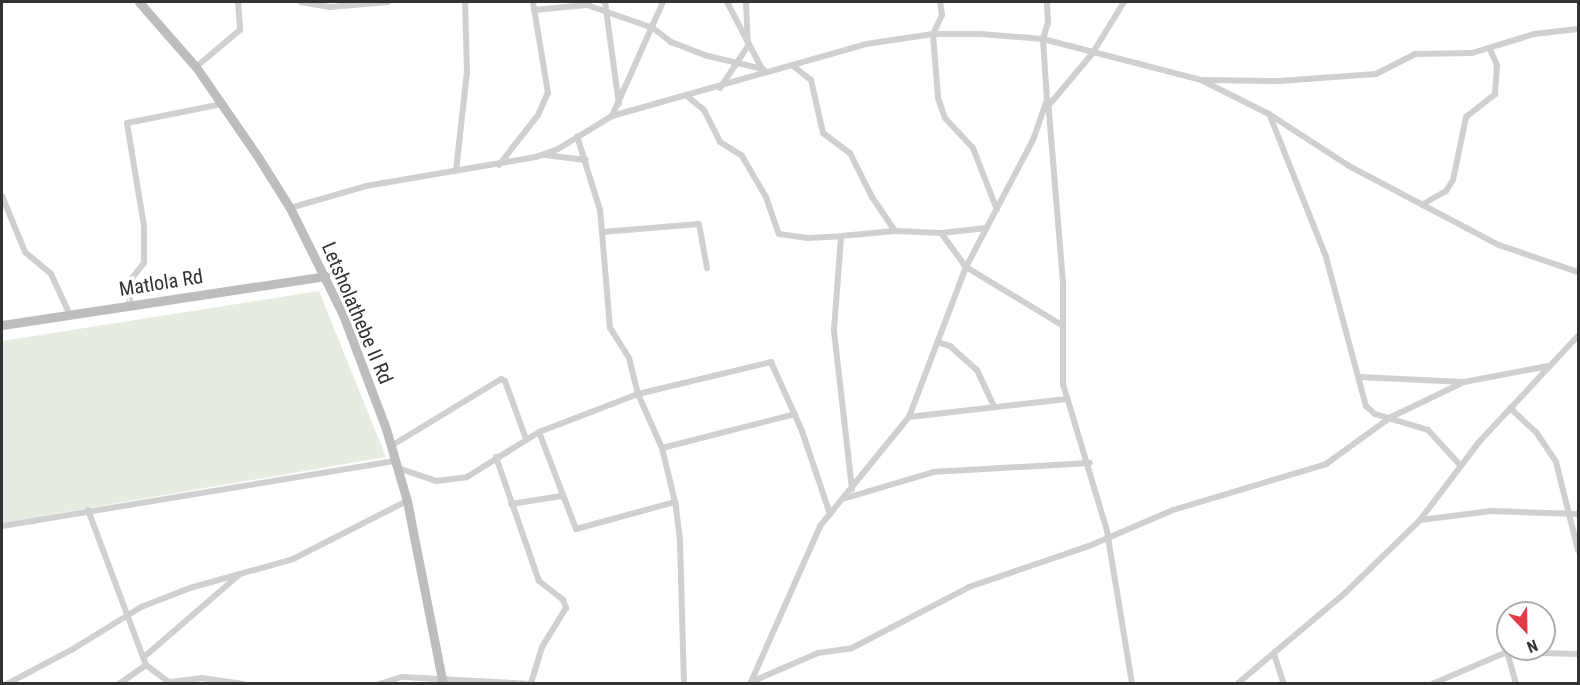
<!DOCTYPE html>
<html>
<head>
<meta charset="utf-8">
<style>
	body { margin:0 }
	#map { position:relative; width:1580px; height:685px; overflow:hidden; background:#fff; font-family:"Roboto Condensed",sans-serif }
	div>[style] { position:absolute }
	[style*='--x'] { left:calc(var(--x)*1px); top:calc(var(--y)*1px); width:calc(var(--w)*1px); rotate:calc(var(--a)*1deg) }
	.green>* { inset:0; background:#e6ecdf }
	.street>* { height:6px; margin:-3px; padding:0 3px; transform-origin:3px; border-radius:3px; background:#d0d0d0 }
	.secondary>* { height:9px; margin:-4.5px; padding:0 4.5px; transform-origin:4.5px; border-radius:4.5px; background:#bdbdbd }
	span { translate:-50% -50%; white-space:nowrap; text-align:center; line-height:1.15; -webkit-text-stroke:6px #fff; paint-order:stroke }
	.street-label { font-size:20px; color:#333 }
	.frame { position:absolute; inset:0; border:3px solid #333; pointer-events:none }
	.north { position:absolute; left:1496px; top:601px; width:60px; height:60px; box-sizing:border-box; background:#fff; border:2px solid #adadad; border-radius:50%; rotate:158deg; font-size:16px; font-weight:700; line-height:24px; text-align:center; color:#333 }
	.north::after { content:''; display:block; margin:auto; width:21px; height:27px; background:#e63946; clip-path:polygon(50% 0,100% 100%,50% 72%,0 100%) }
</style>
</head>
<body>
<div id="map">
	<div class="green">
		<i style="clip-path:polygon(319px 291px,386px 457px,2px 523px,2px 341px)"></i>
	</div>
	<div class="street">
		<i style="--x:301;--y:2;--w:29;--a:10"></i>
		<i style="--x:330;--y:7;--w:58;--a:-4.9"></i>
		<i style="--x:605;--y:2;--w:103;--a:82.2"></i>
		<i style="--x:727;--y:2;--w:76;--a:62.4"></i>
		<i style="--x:940;--y:2;--w:13;--a:81"></i>
		<i style="--x:942;--y:15;--w:21;--a:115"></i>
		<i style="--x:933;--y:34;--w:64;--a:85.5"></i>
		<i style="--x:938;--y:98;--w:21;--a:71"></i>
		<i style="--x:945;--y:118;--w:41;--a:47"></i>
		<i style="--x:973;--y:148;--w:66;--a:68.8"></i>
		<i style="--x:534;--y:10;--w:53;--a:-5.4"></i>
		<i style="--x:587;--y:5;--w:70;--a:19.2"></i>
		<i style="--x:653;--y:28;--w:23;--a:38"></i>
		<i style="--x:671;--y:42;--w:40;--a:21"></i>
		<i style="--x:708;--y:56;--w:57;--a:13.3"></i>
		<i style="--x:793;--y:66;--w:23;--a:38"></i>
		<i style="--x:811;--y:80;--w:54;--a:77.2"></i>
		<i style="--x:823;--y:133;--w:34;--a:37"></i>
		<i style="--x:850;--y:153;--w:49;--a:63.4"></i>
		<i style="--x:872;--y:197;--w:41;--a:55.9"></i>
		<i style="--x:196;--y:67;--w:57;--a:-40.1"></i>
		<i style="--x:240;--y:30;--w:28;--a:-94"></i>
		<i style="--x:1204;--y:80;--w:75;--a:0.8"></i>
		<i style="--x:1279;--y:81;--w:97;--a:-4.1"></i>
		<i style="--x:1376;--y:74;--w:44;--a:-27.1"></i>
		<i style="--x:1415;--y:54;--w:57;--a:-1"></i>
		<i style="--x:1472;--y:53;--w:65;--a:-17"></i>
		<i style="--x:1534;--y:34;--w:44;--a:-6.5"></i>
		<i style="--x:720;--y:88;--w:50;--a:-56.3"></i>
		<i style="--x:748;--y:46;--w:44;--a:-92.6"></i>
		<i style="--x:688;--y:97;--w:21;--a:39"></i>
		<i style="--x:704;--y:110;--w:36;--a:63"></i>
		<i style="--x:720;--y:142;--w:26;--a:32"></i>
		<i style="--x:742;--y:156;--w:48;--a:59.7"></i>
		<i style="--x:766;--y:197;--w:39;--a:71"></i>
		<i style="--x:779;--y:234;--w:29;--a:8"></i>
		<i style="--x:808;--y:238;--w:33;--a:-3"></i>
		<i style="--x:1048;--y:100;--w:183;--a:85.3"></i>
		<i style="--x:1063;--y:282;--w:102;--a:90"></i>
		<i style="--x:1063;--y:384;--w:153;--a:73.3"></i>
		<i style="--x:1107;--y:531;--w:155;--a:80.7"></i>
		<i style="--x:1049;--y:105;--w:67;--a:-49.9"></i>
		<i style="--x:1092;--y:54;--w:61;--a:-58.4"></i>
		<i style="--x:612;--y:116;--w:125;--a:-65.9"></i>
		<i style="--x:1270;--y:116;--w:152;--a:68.3"></i>
		<i style="--x:1326;--y:257;--w:154;--a:75"></i>
		<i style="--x:1366;--y:406;--w:12;--a:42"></i>
		<i style="--x:1375;--y:414;--w:55;--a:16.8"></i>
		<i style="--x:1428;--y:430;--w:49;--a:47.5"></i>
		<i style="--x:545;--y:155;--w:41;--a:7"></i>
		<i style="--x:499;--y:165;--w:63;--a:-52"></i>
		<i style="--x:538;--y:115;--w:24;--a:-66"></i>
		<i style="--x:548;--y:93;--w:92;--a:-99.4"></i>
		<i style="--x:456;--y:171;--w:100;--a:-83.7"></i>
		<i style="--x:467;--y:72;--w:70;--a:-91.6"></i>
		<i style="--x:2;--y:196;--w:61;--a:67.7"></i>
		<i style="--x:25;--y:252;--w:34;--a:40"></i>
		<i style="--x:51;--y:274;--w:45;--a:65.1"></i>
		<i style="--x:1425;--y:203;--w:24;--a:-30"></i>
		<i style="--x:1446;--y:191;--w:13;--a:-58"></i>
		<i style="--x:1453;--y:180;--w:64;--a:-78.3"></i>
		<i style="--x:1466;--y:117;--w:37;--a:-38"></i>
		<i style="--x:1495;--y:94;--w:29;--a:-86"></i>
		<i style="--x:1497;--y:65;--w:17;--a:-114"></i>
		<i style="--x:290;--y:208;--w:79;--a:-16.1"></i>
		<i style="--x:366;--y:186;--w:172;--a:-9.7"></i>
		<i style="--x:536;--y:157;--w:23;--a:-20"></i>
		<i style="--x:558;--y:149;--w:63;--a:-31.4"></i>
		<i style="--x:612;--y:116;--w:264;--a:-15.8"></i>
		<i style="--x:866;--y:44;--w:68;--a:-8.5"></i>
		<i style="--x:933;--y:34;--w:47;--a:0"></i>
		<i style="--x:980;--y:34;--w:63;--a:4.5"></i>
		<i style="--x:1043;--y:39;--w:163;--a:14.5"></i>
		<i style="--x:1201;--y:80;--w:76;--a:26.6"></i>
		<i style="--x:1269;--y:114;--w:95;--a:33"></i>
		<i style="--x:1349;--y:166;--w:170;--a:27.8"></i>
		<i style="--x:1499;--y:245;--w:83;--a:18.9"></i>
		<i style="--x:602;--y:232;--w:97;--a:-4.7"></i>
		<i style="--x:699;--y:224;--w:45;--a:79.7"></i>
		<i style="--x:941;--y:233;--w:46;--a:-6.2"></i>
		<i style="--x:130;--y:307;--w:25;--a:-92"></i>
		<i style="--x:129;--y:282;--w:24;--a:-52"></i>
		<i style="--x:144;--y:263;--w:37;--a:-90"></i>
		<i style="--x:144;--y:226;--w:104;--a:-99.4"></i>
		<i style="--x:127;--y:123;--w:97;--a:-11.3"></i>
		<i style="--x:937;--y:342;--w:14;--a:17"></i>
		<i style="--x:950;--y:346;--w:36;--a:42"></i>
		<i style="--x:977;--y:370;--w:40;--a:65"></i>
		<i style="--x:1359;--y:377;--w:105;--a:2.7"></i>
		<i style="--x:1510;--y:408;--w:35;--a:43"></i>
		<i style="--x:1536;--y:432;--w:36;--a:56"></i>
		<i style="--x:1556;--y:462;--w:91;--a:76"></i>
		<i style="--x:909;--y:417;--w:159;--a:-6.5"></i>
		<i style="--x:539;--y:432;--w:104;--a:69.1"></i>
		<i style="--x:576;--y:529;--w:103;--a:-15.3"></i>
		<i style="--x:391;--y:446;--w:129;--a:-31.3"></i>
		<i style="--x:501;--y:379;--w:4;--a:27"></i>
		<i style="--x:505;--y:381;--w:62;--a:70.1"></i>
		<i style="--x:662;--y:448;--w:137;--a:-14.3"></i>
		<i style="--x:496;--y:457;--w:131;--a:70.9"></i>
		<i style="--x:539;--y:581;--w:31;--a:38"></i>
		<i style="--x:563;--y:600;--w:9;--a:69"></i>
		<i style="--x:566;--y:608;--w:46;--a:121.6"></i>
		<i style="--x:542;--y:647;--w:38;--a:107"></i>
		<i style="--x:398;--y:468;--w:40;--a:18.9"></i>
		<i style="--x:436;--y:481;--w:31;--a:-7"></i>
		<i style="--x:467;--y:477;--w:85;--a:-32"></i>
		<i style="--x:539;--y:432;--w:106;--a:-21"></i>
		<i style="--x:638;--y:394;--w:37;--a:-104"></i>
		<i style="--x:629;--y:358;--w:36;--a:-122"></i>
		<i style="--x:610;--y:328;--w:118;--a:-94.8"></i>
		<i style="--x:600;--y:210;--w:77;--a:-107.3"></i>
		<i style="--x:852;--y:489;--w:160;--a:-96.5"></i>
		<i style="--x:834;--y:330;--w:94;--a:-85.7"></i>
		<i style="--x:841;--y:236;--w:54;--a:-5.3"></i>
		<i style="--x:895;--y:231;--w:46;--a:2.5"></i>
		<i style="--x:941;--y:233;--w:42;--a:53.7"></i>
		<i style="--x:966;--y:267;--w:110;--a:31.2"></i>
		<i style="--x:846;--y:498;--w:91;--a:-16.6"></i>
		<i style="--x:933;--y:472;--w:157;--a:-3.3"></i>
		<i style="--x:511;--y:504;--w:51;--a:-9.1"></i>
		<i style="--x:88;--y:510;--w:165;--a:69.5"></i>
		<i style="--x:1420;--y:520;--w:72;--a:-7.2"></i>
		<i style="--x:1491;--y:511;--w:87;--a:2"></i>
		<i style="--x:2;--y:526;--w:398;--a:-9.4"></i>
		<i style="--x:1507;--y:652;--w:33;--a:74"></i>
		<i style="--x:1274;--y:654;--w:32;--a:72"></i>
		<i style="--x:144;--y:657;--w:125;--a:-40.8"></i>
		<i style="--x:170;--y:682;--w:31;--a:-7"></i>
		<i style="--x:201;--y:678;--w:43;--a:7.9"></i>
		<i style="--x:751;--y:682;--w:73;--a:-23.4"></i>
		<i style="--x:818;--y:653;--w:34;--a:-8"></i>
		<i style="--x:852;--y:648;--w:132;--a:-27.5"></i>
		<i style="--x:969;--y:587;--w:127;--a:-18.9"></i>
		<i style="--x:1089;--y:546;--w:91;--a:-23.2"></i>
		<i style="--x:1173;--y:510;--w:160;--a:-16.7"></i>
		<i style="--x:1326;--y:464;--w:80;--a:-35.9"></i>
		<i style="--x:1391;--y:417;--w:81;--a:-25.6"></i>
		<i style="--x:1464;--y:382;--w:86;--a:-10.7"></i>
		<i style="--x:751;--y:682;--w:171;--a:-66.1"></i>
		<i style="--x:820;--y:526;--w:141;--a:-50.8"></i>
		<i style="--x:909;--y:417;--w:160;--a:-69.2"></i>
		<i style="--x:966;--y:267;--w:144;--a:-62.2"></i>
		<i style="--x:1033;--y:140;--w:42;--a:-70.7"></i>
		<i style="--x:1047;--y:100;--w:61;--a:-93.8"></i>
		<i style="--x:1043;--y:39;--w:17;--a:-73"></i>
		<i style="--x:1048;--y:23;--w:21;--a:-93"></i>
		<i style="--x:7;--y:684;--w:75;--a:-27.9"></i>
		<i style="--x:73;--y:649;--w:80;--a:-31.7"></i>
		<i style="--x:141;--y:607;--w:53;--a:-21.2"></i>
		<i style="--x:190;--y:588;--w:107;--a:-15.7"></i>
		<i style="--x:293;--y:559;--w:128;--a:-27"></i>
		<i style="--x:119;--y:684;--w:33;--a:-35"></i>
		<i style="--x:146;--y:665;--w:31;--a:37"></i>
		<i style="--x:379;--y:684;--w:24;--a:-17"></i>
		<i style="--x:402;--y:677;--w:130;--a:3.1"></i>
		<i style="--x:684;--y:684;--w:144;--a:-91.6"></i>
		<i style="--x:680;--y:540;--w:38;--a:-97"></i>
		<i style="--x:675;--y:502;--w:56;--a:-103.5"></i>
		<i style="--x:662;--y:448;--w:59;--a:-114"></i>
		<i style="--x:638;--y:394;--w:137;--a:-13.5"></i>
		<i style="--x:771;--y:362;--w:76;--a:65.8"></i>
		<i style="--x:802;--y:431;--w:88;--a:71.4"></i>
		<i style="--x:1237;--y:684;--w:141;--a:-40.1"></i>
		<i style="--x:1345;--y:593;--w:105;--a:-44.2"></i>
		<i style="--x:1420;--y:520;--w:98;--a:-52.9"></i>
		<i style="--x:1479;--y:442;--w:145;--a:-47"></i>
		<i style="--x:1432;--y:684;--w:82;--a:-23.1"></i>
		<i style="--x:1507;--y:652;--w:71;--a:1.6"></i>
	</div>
	<div class="secondary">
		<i style="--x:139;--y:2;--w:86;--a:48.8"></i>
		<i style="--x:196;--y:67;--w:109;--a:55.4"></i>
		<i style="--x:258;--y:157;--w:60;--a:57.9"></i>
		<i style="--x:290;--y:208;--w:119;--a:63.6"></i>
		<i style="--x:343;--y:315;--w:122;--a:69.3"></i>
		<i style="--x:386;--y:429;--w:75;--a:73.7"></i>
		<i style="--x:407;--y:501;--w:187;--a:78.9"></i>
		<i style="--x:2;--y:325;--w:327;--a:-8.6"></i>
	</div>
	<div class="street-label">
		<span style="left:161px;top:283px;rotate:-9deg">Matlola Rd</span>
		<span style="left:357px;top:313px;rotate:67deg">Letsholathebe II Rd</span>
	</div>
	<div class="frame"></div>
	<div class="north">N</div>
</div>
</body>
</html>
